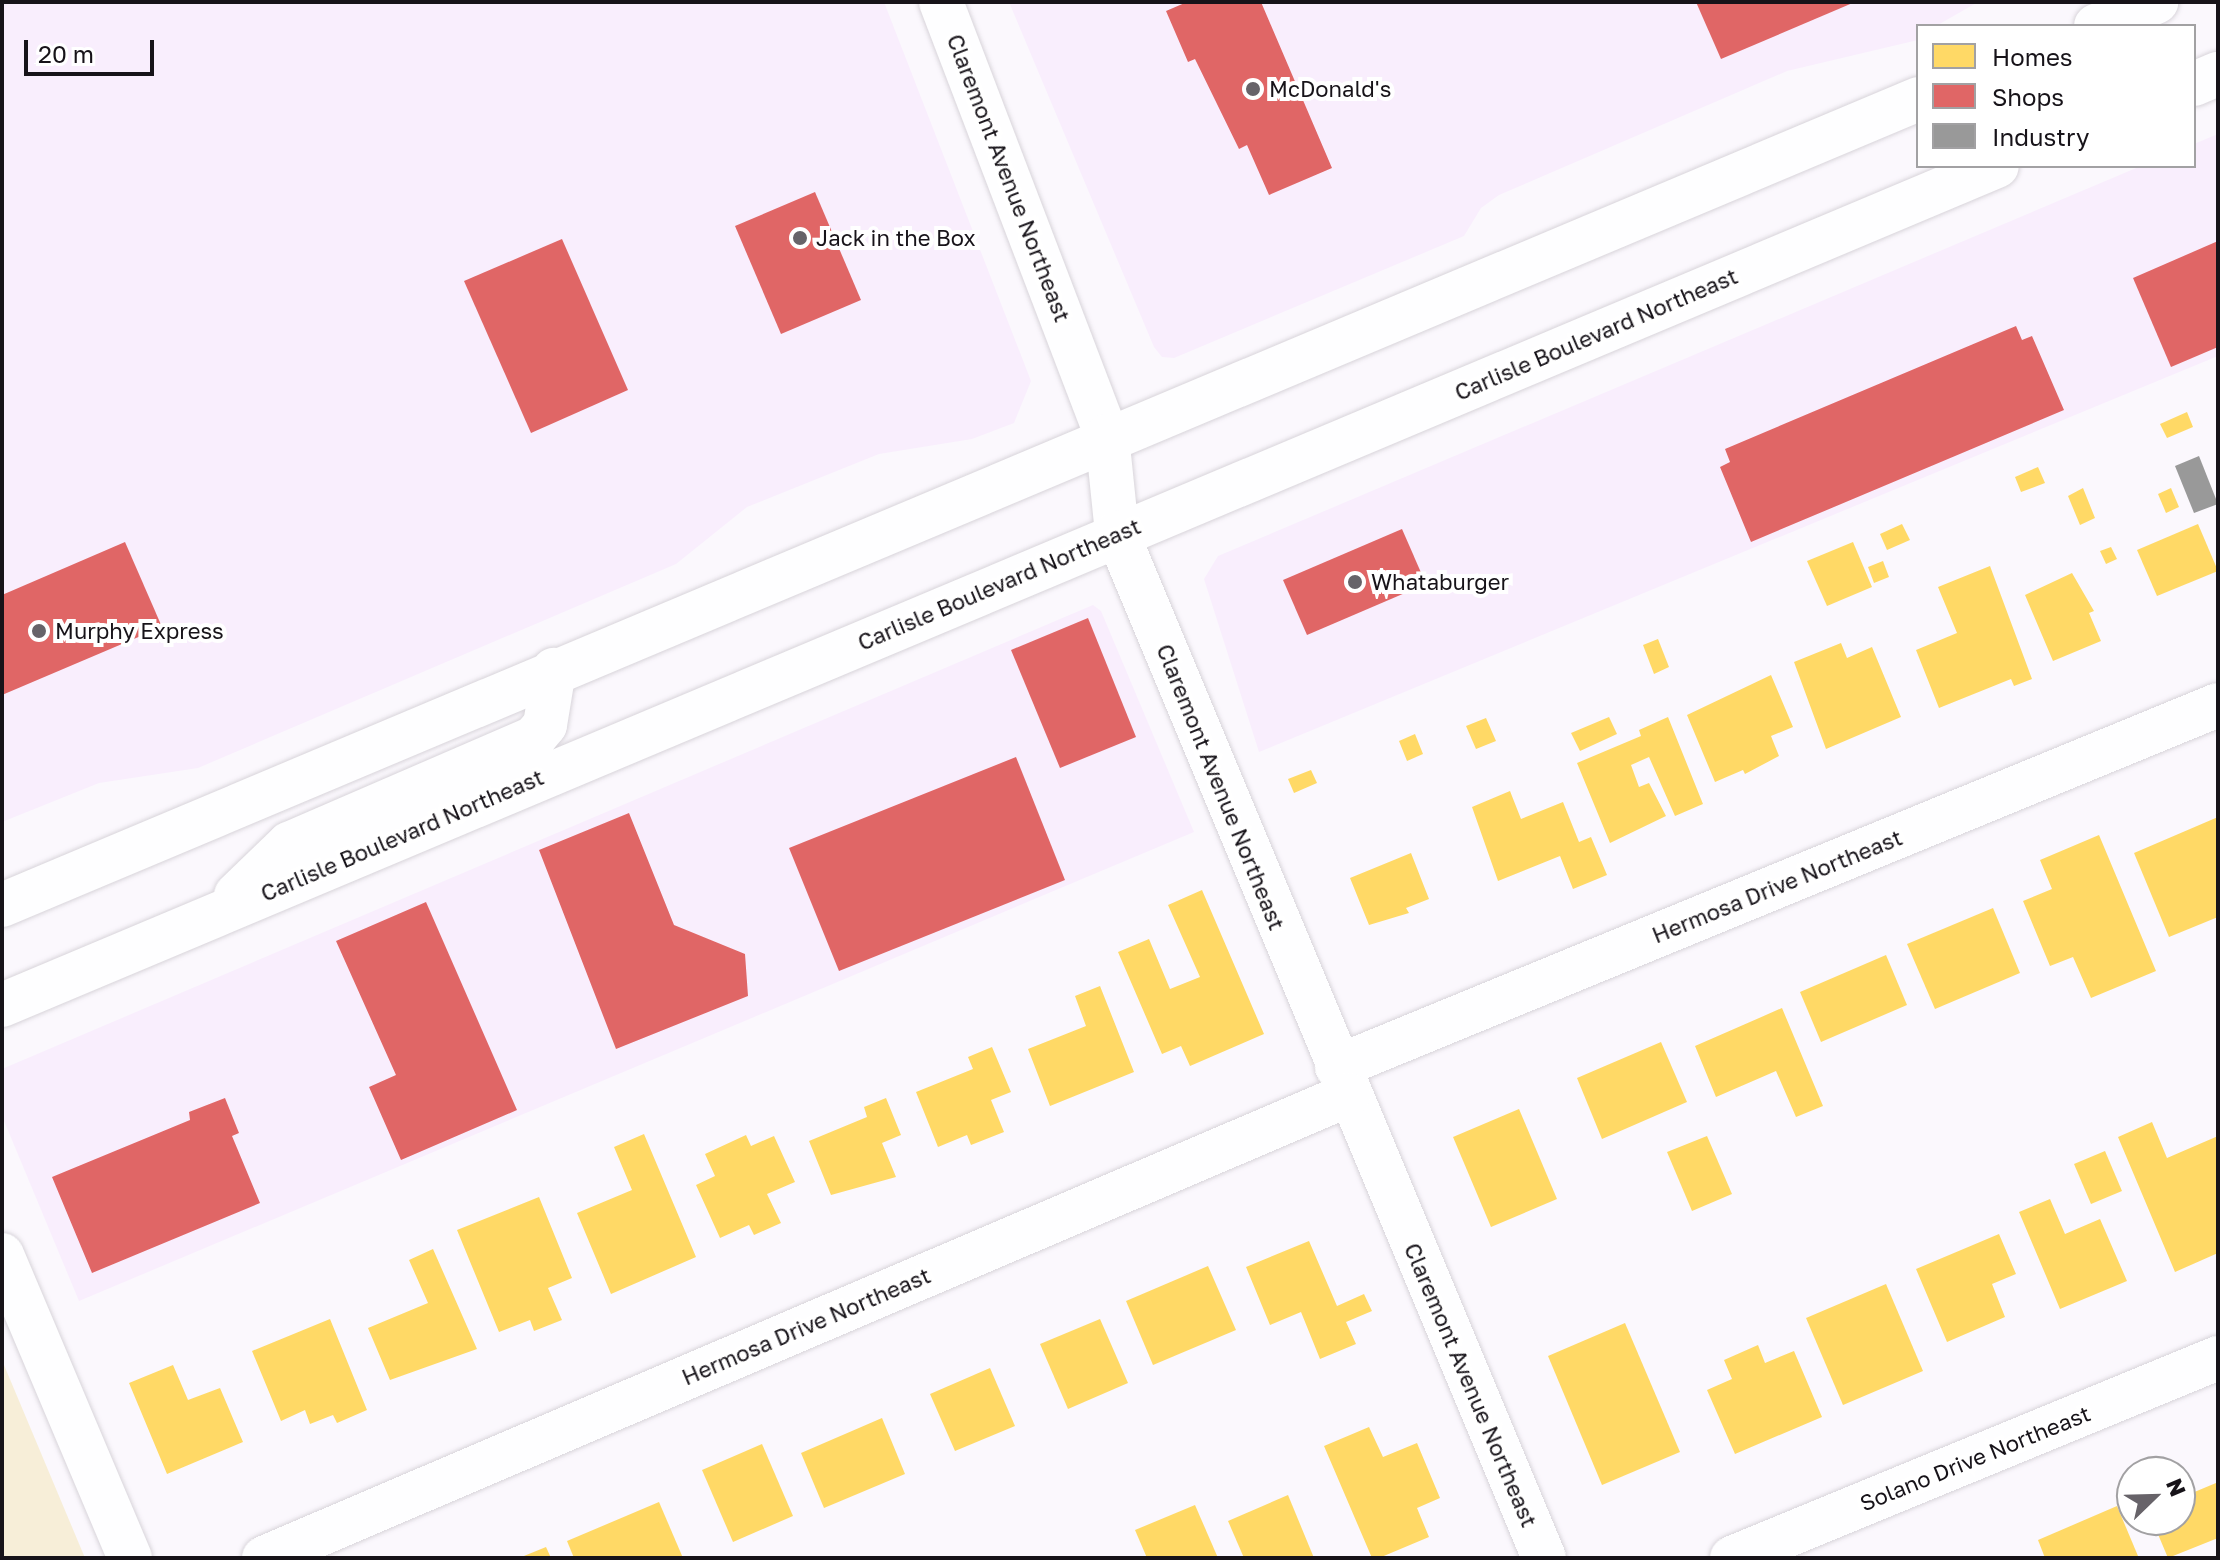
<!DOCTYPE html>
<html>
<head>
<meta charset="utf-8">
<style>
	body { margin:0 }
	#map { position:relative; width:2220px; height:1560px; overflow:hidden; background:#fbf8fd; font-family:"Golos Text",sans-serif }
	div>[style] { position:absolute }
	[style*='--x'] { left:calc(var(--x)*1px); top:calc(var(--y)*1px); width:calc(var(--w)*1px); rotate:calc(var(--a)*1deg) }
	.built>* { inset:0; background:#f9eefd }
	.green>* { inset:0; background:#f7eed8 }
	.homes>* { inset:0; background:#ffd966 }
	.shops>* { inset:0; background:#e06666 }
	.industry>* { inset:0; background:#999 }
	.roads { filter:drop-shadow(0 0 2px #d8d4da) drop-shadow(0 0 2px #d8d4da) }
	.minor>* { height:44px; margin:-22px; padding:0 22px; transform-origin:22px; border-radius:22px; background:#fefeff }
	.secondary>* { height:44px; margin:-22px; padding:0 22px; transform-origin:22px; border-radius:22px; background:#fefeff }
	.dots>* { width:22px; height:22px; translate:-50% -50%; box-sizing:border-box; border:4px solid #fff; border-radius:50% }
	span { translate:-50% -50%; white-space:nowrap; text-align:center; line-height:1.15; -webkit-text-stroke:8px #fff; paint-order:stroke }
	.poi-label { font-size:22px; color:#171319 }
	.left { translate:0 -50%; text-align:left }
	.street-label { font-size:22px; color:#171319 }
	.frame { position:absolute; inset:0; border:4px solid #171319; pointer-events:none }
	.legend { position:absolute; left:1916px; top:24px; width:280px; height:144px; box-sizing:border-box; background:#fff; border:2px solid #a2a1a3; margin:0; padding:10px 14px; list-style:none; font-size:24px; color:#171319 }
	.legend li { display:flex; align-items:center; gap:16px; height:40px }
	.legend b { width:40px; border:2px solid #a2a1a3 }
	.north { position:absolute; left:2116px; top:1456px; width:80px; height:80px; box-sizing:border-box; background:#fff; border:2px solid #a2a1a3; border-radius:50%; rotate:67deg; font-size:22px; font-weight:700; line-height:32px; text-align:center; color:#171319 }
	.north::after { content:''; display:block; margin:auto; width:28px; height:36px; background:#676369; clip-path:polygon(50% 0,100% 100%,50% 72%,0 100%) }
	.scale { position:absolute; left:24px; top:40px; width:130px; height:36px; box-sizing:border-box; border:4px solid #171319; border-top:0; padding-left:10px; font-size:24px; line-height:28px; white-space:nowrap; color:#171319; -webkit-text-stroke:6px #fff; paint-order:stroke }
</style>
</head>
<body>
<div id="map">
	<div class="built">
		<i style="clip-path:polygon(2px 2px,884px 2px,1031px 381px,1014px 423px,972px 439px,879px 454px,747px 507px,676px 564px,198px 768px,99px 783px,2px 822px)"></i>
		<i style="clip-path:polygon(1009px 2px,1978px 2px,1936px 26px,1918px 26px,1918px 40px,1787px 71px,1499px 195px,1481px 208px,1464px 236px,1174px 358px,1162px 357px,1154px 347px)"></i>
		<i style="clip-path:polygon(2218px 134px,2218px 356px,1259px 752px,1204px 579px,1218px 556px,2141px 166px,2194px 166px,2194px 144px)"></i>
		<i style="clip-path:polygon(1093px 605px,1101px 611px,1194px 832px,79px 1301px,2px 1116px,2px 1069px)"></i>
	</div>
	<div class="green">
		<i style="clip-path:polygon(4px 1365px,85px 1558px,2px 1558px)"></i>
	</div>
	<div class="homes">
		<i style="clip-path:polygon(2187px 412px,2193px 427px,2167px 438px,2160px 424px)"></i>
		<i style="clip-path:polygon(2038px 467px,2045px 483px,2021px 492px,2015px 477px)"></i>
		<i style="clip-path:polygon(2083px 488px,2095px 518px,2080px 525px,2068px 496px)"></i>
		<i style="clip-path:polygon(2171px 488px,2179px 507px,2166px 513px,2158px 494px)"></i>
		<i style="clip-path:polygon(1902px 524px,1910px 540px,1887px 550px,1880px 534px)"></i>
		<i style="clip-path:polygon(2198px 524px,2218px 571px,2157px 596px,2137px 550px)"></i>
		<i style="clip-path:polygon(1853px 542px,1872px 587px,1827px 606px,1807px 561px)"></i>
		<i style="clip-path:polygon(2111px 547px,2117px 559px,2106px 564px,2100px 551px)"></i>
		<i style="clip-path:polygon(1883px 561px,1889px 577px,1874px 583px,1868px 567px)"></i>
		<i style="clip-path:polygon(1990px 566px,2032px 679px,2014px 686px,2011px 679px,1939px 708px,1916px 650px,1957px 633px,1938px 587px)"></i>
		<i style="clip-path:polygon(2072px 573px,2094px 611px,2089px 613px,2101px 641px,2053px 661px,2025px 595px)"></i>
		<i style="clip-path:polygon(1658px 639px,1669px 667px,1654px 674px,1643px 645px)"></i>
		<i style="clip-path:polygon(1841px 643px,1847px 658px,1872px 647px,1901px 717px,1826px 749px,1794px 662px)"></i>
		<i style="clip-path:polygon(1771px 675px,1793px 727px,1771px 736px,1779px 756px,1745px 774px,1743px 770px,1715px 782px,1687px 715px)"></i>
		<i style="clip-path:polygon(1609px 717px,1617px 734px,1580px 751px,1571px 733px)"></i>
		<i style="clip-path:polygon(1668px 717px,1703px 804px,1675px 816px,1649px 757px,1631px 765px,1639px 787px,1649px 783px,1666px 816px,1610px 843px,1577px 763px,1641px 736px,1639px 730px)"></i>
		<i style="clip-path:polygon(1486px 718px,1496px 741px,1476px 749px,1466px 726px)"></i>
		<i style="clip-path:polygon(1415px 734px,1423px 754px,1407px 761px,1399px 741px)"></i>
		<i style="clip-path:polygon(1311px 770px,1317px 783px,1294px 793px,1288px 779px)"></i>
		<i style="clip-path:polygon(1510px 791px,1521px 819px,1563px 802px,1579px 842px,1591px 837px,1607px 875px,1573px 889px,1560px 856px,1498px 881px,1472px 807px)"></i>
		<i style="clip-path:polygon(2218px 817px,2218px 917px,2169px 937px,2134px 853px)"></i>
		<i style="clip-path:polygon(2099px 835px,2156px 971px,2091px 998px,2073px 957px,2050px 966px,2023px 901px,2052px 889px,2040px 860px)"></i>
		<i style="clip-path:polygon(1411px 853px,1429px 899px,1406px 908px,1409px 913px,1369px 925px,1350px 878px)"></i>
		<i style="clip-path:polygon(1202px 890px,1264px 1034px,1190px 1066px,1181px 1046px,1162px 1054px,1118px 952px,1149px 939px,1170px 989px,1200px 977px,1168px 905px)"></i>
		<i style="clip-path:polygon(1993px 908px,2020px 973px,1935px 1009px,1907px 944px)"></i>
		<i style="clip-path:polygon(1886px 955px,1907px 1005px,1821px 1042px,1800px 992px)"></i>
		<i style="clip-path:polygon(1100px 986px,1134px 1072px,1050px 1106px,1028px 1049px,1086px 1026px,1075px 996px)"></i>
		<i style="clip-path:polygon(1782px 1008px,1823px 1106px,1796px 1117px,1776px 1071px,1716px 1097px,1695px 1046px)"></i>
		<i style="clip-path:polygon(1661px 1042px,1687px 1102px,1602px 1139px,1577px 1078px)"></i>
		<i style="clip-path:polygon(992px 1047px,1011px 1092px,991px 1100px,1004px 1132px,971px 1145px,967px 1135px,938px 1147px,916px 1092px,973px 1069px,968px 1057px)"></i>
		<i style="clip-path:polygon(886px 1098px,901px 1135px,882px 1143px,896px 1177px,831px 1195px,809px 1141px,867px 1117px,864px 1107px)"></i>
		<i style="clip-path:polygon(1519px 1109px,1557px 1199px,1491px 1227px,1453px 1137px)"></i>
		<i style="clip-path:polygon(2152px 1122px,2167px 1158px,2218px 1136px,2218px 1253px,2175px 1272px,2118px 1137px)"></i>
		<i style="clip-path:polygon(644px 1134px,696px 1257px,611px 1294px,577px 1213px,632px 1190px,614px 1147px)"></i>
		<i style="clip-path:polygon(746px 1135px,751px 1146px,774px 1136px,795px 1182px,767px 1194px,781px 1223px,754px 1235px,749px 1225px,720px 1238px,696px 1185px,715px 1176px,705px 1154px)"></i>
		<i style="clip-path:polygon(1707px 1136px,1732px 1194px,1692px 1211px,1667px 1152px)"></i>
		<i style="clip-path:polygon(2105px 1151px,2122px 1191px,2091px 1204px,2074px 1164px)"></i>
		<i style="clip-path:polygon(539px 1197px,572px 1278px,548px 1288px,562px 1320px,534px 1331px,530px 1320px,499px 1332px,457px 1230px)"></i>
		<i style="clip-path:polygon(2050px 1199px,2065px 1234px,2100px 1219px,2127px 1281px,2060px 1309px,2019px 1212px)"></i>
		<i style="clip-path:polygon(1999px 1234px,2016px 1274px,1992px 1284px,2005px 1317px,1947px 1342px,1916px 1269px)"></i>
		<i style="clip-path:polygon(1309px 1241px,1337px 1306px,1364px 1294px,1372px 1311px,1346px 1322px,1356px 1344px,1320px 1359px,1301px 1312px,1270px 1325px,1246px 1267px)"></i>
		<i style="clip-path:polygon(433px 1249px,477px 1349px,390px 1380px,368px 1328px,428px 1303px,409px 1260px)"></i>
		<i style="clip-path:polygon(1208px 1266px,1236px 1330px,1153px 1365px,1126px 1301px)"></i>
		<i style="clip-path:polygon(1886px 1284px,1923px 1371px,1843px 1405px,1806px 1318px)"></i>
		<i style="clip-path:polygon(330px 1319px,367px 1410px,337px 1423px,333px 1415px,310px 1424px,305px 1410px,281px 1421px,252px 1351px)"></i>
		<i style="clip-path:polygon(1100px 1319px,1128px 1383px,1068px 1409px,1040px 1344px)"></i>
		<i style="clip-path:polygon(1625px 1323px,1680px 1452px,1602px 1485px,1548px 1356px)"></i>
		<i style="clip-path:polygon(1758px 1345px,1765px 1363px,1794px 1351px,1822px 1417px,1735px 1454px,1707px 1390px,1732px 1379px,1724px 1360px)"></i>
		<i style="clip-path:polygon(173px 1365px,188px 1400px,220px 1388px,243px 1442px,167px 1474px,129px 1383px)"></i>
		<i style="clip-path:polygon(990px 1368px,1015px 1426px,955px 1451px,930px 1394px)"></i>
		<i style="clip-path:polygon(882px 1418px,905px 1474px,824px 1508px,801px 1453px)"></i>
		<i style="clip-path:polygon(1369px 1427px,1383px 1457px,1417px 1443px,1440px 1498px,1417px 1508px,1429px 1537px,1379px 1558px,1372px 1558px,1324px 1446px)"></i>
		<i style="clip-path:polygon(762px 1444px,793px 1516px,733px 1542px,702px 1470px)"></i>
		<i style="clip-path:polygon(2216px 1483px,2218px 1538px,2168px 1558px,2152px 1520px,2180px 1520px,2180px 1498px)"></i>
		<i style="clip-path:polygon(1288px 1495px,1314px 1558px,1244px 1558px,1228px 1521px)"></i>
		<i style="clip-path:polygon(659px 1502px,683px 1558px,574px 1558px,567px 1541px)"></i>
		<i style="clip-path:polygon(1195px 1505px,1218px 1558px,1147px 1558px,1135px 1530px)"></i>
		<i style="clip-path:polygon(2117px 1506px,2138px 1556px,2045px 1558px,2038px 1540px)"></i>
		<i style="clip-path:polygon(546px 1547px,551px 1558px,519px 1558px)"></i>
	</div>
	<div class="shops">
		<i style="clip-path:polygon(1187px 2px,1261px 2px,1332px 168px,1269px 195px,1247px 145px,1239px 149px,1195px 59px,1188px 62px,1166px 11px)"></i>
		<i style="clip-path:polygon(1696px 2px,1855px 2px,1721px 59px)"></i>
		<i style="clip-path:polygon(815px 192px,861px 300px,781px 334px,735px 226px)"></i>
		<i style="clip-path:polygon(562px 239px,628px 390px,531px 433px,464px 281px)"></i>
		<i style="clip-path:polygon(2218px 241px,2218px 347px,2171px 367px,2133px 278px)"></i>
		<i style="clip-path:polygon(2016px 326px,2022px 340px,2032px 336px,2064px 410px,1751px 542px,1720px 467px,1730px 462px,1725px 449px)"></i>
		<i style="clip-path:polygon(1402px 529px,1426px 584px,1307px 635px,1283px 580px)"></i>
		<i style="clip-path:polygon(125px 542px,162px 627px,2px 695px,2px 595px)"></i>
		<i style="clip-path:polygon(1088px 618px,1136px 737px,1060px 768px,1011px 650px)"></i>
		<i style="clip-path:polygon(1016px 757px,1065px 880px,839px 971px,789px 848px)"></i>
		<i style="clip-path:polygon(629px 813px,674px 925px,745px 954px,748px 996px,616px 1049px,539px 850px)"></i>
		<i style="clip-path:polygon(426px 902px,517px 1110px,401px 1160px,369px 1087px,396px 1075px,336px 941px)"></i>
		<i style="clip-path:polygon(225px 1098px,239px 1133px,232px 1136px,260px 1203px,92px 1273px,52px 1177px,190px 1120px,189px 1112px)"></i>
	</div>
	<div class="industry">
		<i style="clip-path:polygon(2199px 456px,2218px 504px,2194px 513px,2175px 466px)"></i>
	</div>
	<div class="roads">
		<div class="minor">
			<i style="--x:941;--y:2;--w:465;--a:69.1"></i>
			<i style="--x:1107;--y:436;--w:98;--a:84.1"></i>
			<i style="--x:1117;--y:533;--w:1110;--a:67.38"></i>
			<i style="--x:1337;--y:1067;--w:952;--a:-22.34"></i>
			<i style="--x:2;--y:1255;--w:329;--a:67.1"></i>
			<i style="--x:264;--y:1558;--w:1179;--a:-23.13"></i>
			<i style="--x:1732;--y:1558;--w:526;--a:-22.37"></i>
		</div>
		<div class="secondary">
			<i style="--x:2096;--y:26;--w:65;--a:-21.8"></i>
			<i style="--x:2194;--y:84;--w:26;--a:-23"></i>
			<i style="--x:236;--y:895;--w:74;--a:-43.9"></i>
			<i style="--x:289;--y:844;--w:267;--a:-23.4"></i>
			<i style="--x:534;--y:738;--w:17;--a:-50"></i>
			<i style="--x:545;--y:725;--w:56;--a:-80.7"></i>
			<i style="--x:2;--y:905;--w:2079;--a:-22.81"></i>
			<i style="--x:2;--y:1005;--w:2164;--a:-22.81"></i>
		</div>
	</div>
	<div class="dots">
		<i style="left:1253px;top:89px;background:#676369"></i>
		<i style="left:800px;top:238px;background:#676369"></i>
		<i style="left:1355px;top:582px;background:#676369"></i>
		<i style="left:39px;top:631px;background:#676369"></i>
	</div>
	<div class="poi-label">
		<span class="left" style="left:1269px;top:89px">McDonald's</span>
		<span class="left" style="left:816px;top:238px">Jack in the Box</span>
		<span class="left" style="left:1371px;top:582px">Whataburger</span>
		<span class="left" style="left:55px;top:631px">Murphy Express</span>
	</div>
	<div class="street-label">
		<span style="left:1009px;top:178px;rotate:69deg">Claremont Avenue Northeast</span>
		<span style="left:1596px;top:334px;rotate:-23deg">Carlisle Boulevard Northeast</span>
		<span style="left:999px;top:584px;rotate:-23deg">Carlisle Boulevard Northeast</span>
		<span style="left:1221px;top:787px;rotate:68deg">Claremont Avenue Northeast</span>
		<span style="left:402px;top:835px;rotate:-23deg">Carlisle Boulevard Northeast</span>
		<span style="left:1777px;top:886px;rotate:-22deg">Hermosa Drive Northeast</span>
		<span style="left:806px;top:1326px;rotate:-23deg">Hermosa Drive Northeast</span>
		<span style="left:1471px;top:1385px;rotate:67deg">Claremont Avenue Northeast</span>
		<span style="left:1975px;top:1458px;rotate:-22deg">Solano Drive Northeast</span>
	</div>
	<div class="frame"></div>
	<ul class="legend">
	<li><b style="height:22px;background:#ffd966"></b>Homes</li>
	<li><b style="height:22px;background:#e06666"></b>Shops</li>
	<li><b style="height:22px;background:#999"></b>Industry</li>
	</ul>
	<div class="north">N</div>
	<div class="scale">20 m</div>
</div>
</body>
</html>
